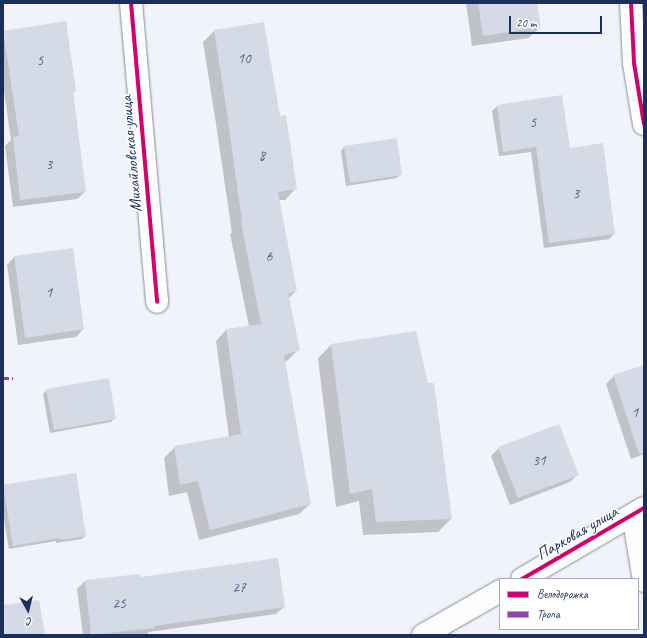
<!DOCTYPE html>
<html>
<head>
<meta charset="utf-8">
<style>
	body { margin:0 }
	#map { position:relative; width:647px; height:638px; overflow:hidden; background:#f0f3f9; font-family:Caveat,sans-serif }
	div>[style] { position:absolute }
	[style*='--x'] { left:calc(var(--x)*1px); top:calc(var(--y)*1px); width:calc(var(--w)*1px); rotate:calc(var(--a)*1deg) }
	.shadow>* { inset:0; background:#0003 }
	.building>* { inset:0; background:#d4dae6 }
	.roads { filter:drop-shadow(0 0 1px #878c98) drop-shadow(0 0 1px #878c98) }
	.minor>* { height:22px; margin:-11px; padding:0 11px; transform-origin:11px; border-radius:11px; background:#fdfdfe }
	.quiet>* { height:3px; margin-top:-1.5px; transform-origin:0; background:repeating-linear-gradient(90deg,#8e44ad 0 6px,transparent 0 9px) }
	.cycleway>* { height:4px; margin:-2px; padding:0 2px; transform-origin:2px; border-radius:2px; background:#d6006c }
	span { translate:-50% -50%; white-space:nowrap; text-align:center; line-height:1.15; -webkit-text-stroke:3px #fff; paint-order:stroke }
	.number-label { font-size:15px; color:#4c5c82 }
	.number-label span { -webkit-text-stroke-width:0 }
	.street-label { font-size:17px; color:#1b2f5e }
	.frame { position:absolute; inset:0; border:4px solid #1b2f5e; pointer-events:none }
	.legend { position:absolute; left:499px; top:578px; width:140px; height:52px; box-sizing:border-box; background:#fff; border:1px solid #a4acbf; margin:0; padding:5px 7px; list-style:none; font-size:12px; color:#1b2f5e }
	.legend li { display:flex; align-items:center; gap:8px; height:20px }
	.legend b { width:20px; border:1px solid #a4acbf }
	.north { position:absolute; left:8px; top:590px; width:40px; height:40px; -webkit-text-stroke:3px #fff; paint-order:stroke; rotate:172deg; font-size:11px; font-weight:700; line-height:16px; text-align:center; color:#1b2f5e }
	.north::after { content:''; display:block; margin:auto; width:14px; height:18px; background:#1b2f5e; clip-path:polygon(50% 0,100% 100%,50% 72%,0 100%) }
	.scale { position:absolute; left:509px; top:16px; width:93px; height:18px; box-sizing:border-box; border:2px solid #1b2f5e; border-top:0; padding-left:5px; font-size:12px; line-height:14px; white-space:nowrap; color:#1b2f5e; -webkit-text-stroke:3px #fff; paint-order:stroke }
</style>
</head>
<body>
<div id="map">
	<div class="shadow">
		<i style="clip-path:polygon(466px 3px,536px 3px,540px 27px,529px 38px,472px 46px)"></i>
		<i style="clip-path:polygon(263px 23px,279px 117px,295px 189px,285px 200px,278px 200px,296px 291px,288px 299px,299px 349px,288px 360px,284px 362px,310px 504px,299px 514px,199px 540px,187px 492px,169px 496px,164px 458px,175px 447px,229px 437px,216px 341px,226px 330px,249px 326px,230px 234px,232px 233px,216px 124px,203px 42px,214px 31px)"></i>
		<i style="clip-path:polygon(4px 32px,75px 90px,73px 93px,85px 192px,77px 199px,13px 207px,5px 146px,11px 140px,3px 85px)"></i>
		<i style="clip-path:polygon(497px 106px,569px 149px,614px 234px,609px 239px,544px 248px,531px 152px,499px 156px,492px 111px)"></i>
		<i style="clip-path:polygon(344px 147px,401px 174px,397px 178px,346px 186px,341px 151px)"></i>
		<i style="clip-path:polygon(14px 257px,83px 329px,76px 337px,18px 345px,7px 265px)"></i>
		<i style="clip-path:polygon(331px 345px,451px 519px,438px 532px,363px 535px,359px 501px,336px 507px,318px 358px)"></i>
		<i style="clip-path:polygon(644px 366px,644px 454px,631px 459px,606px 384px,614px 376px)"></i>
		<i style="clip-path:polygon(47px 390px,115px 418px,111px 422px,50px 433px,43px 394px)"></i>
		<i style="clip-path:polygon(499px 448px,578px 474px,570px 482px,510px 505px,491px 456px)"></i>
		<i style="clip-path:polygon(76px 474px,85px 536px,82px 539px,56px 543px,56px 541px,9px 549px,3px 514px,3px 486px)"></i>
		<i style="clip-path:polygon(139px 575px,140px 578px,284px 607px,276px 614px,149px 632px,146px 635px,83px 635px,77px 589px,85px 581px)"></i>
	</div>
	<div class="building">
		<i style="clip-path:polygon(478px 3px,537px 3px,541px 27px,483px 36px)"></i>
		<i style="clip-path:polygon(66px 21px,76px 91px,73px 91px,86px 192px,20px 200px,13px 137px,19px 136px,3px 31px)"></i>
		<i style="clip-path:polygon(264px 22px,280px 116px,286px 115px,297px 189px,278px 192px,297px 292px,288px 293px,300px 350px,284px 355px,311px 504px,210px 530px,198px 481px,180px 485px,174px 446px,241px 434px,226px 329px,261px 324px,241px 222px,242px 222px,227px 113px,214px 30px)"></i>
		<i style="clip-path:polygon(562px 95px,570px 148px,603px 143px,615px 234px,549px 243px,536px 147px,503px 152px,497px 105px)"></i>
		<i style="clip-path:polygon(397px 138px,402px 175px,350px 183px,344px 146px)"></i>
		<i style="clip-path:polygon(73px 248px,84px 329px,25px 338px,14px 256px)"></i>
		<i style="clip-path:polygon(416px 331px,428px 383px,434px 383px,452px 519px,376px 522px,372px 489px,350px 494px,331px 344px)"></i>
		<i style="clip-path:polygon(644px 365px,644px 453px,639px 454px,613px 375px)"></i>
		<i style="clip-path:polygon(109px 378px,116px 419px,54px 430px,46px 389px)"></i>
		<i style="clip-path:polygon(559px 424px,579px 475px,518px 498px,498px 447px)"></i>
		<i style="clip-path:polygon(76px 473px,86px 536px,60px 540px,59px 538px,13px 546px,3px 485px)"></i>
		<i style="clip-path:polygon(278px 558px,285px 607px,154px 626px,154px 628px,91px 635px,85px 580px,140px 574px,140px 577px)"></i>
		<i style="clip-path:polygon(39px 600px,45px 635px,3px 635px,3px 605px)"></i>
	</div>
	<div class="roads">
		<div class="minor">
			<i style="--x:131;--y:3;--w:300;--a:85"></i>
			<i style="--x:631;--y:3;--w:60;--a:87.1"></i>
			<i style="--x:634;--y:63;--w:62;--a:80.7"></i>
			<i style="--x:633;--y:515;--w:67;--a:80.5"></i>
			<i style="--x:522;--y:579;--w:141;--a:-30.2"></i>
			<i style="--x:423;--y:635;--w:89;--a:-29.7"></i>
		</div>
	</div>
	<div class="quiet">
		<i style="--x:3;--y:378;--w:10;--a:0"></i>
	</div>
	<div class="cycleway">
		<i style="--x:131;--y:3;--w:300;--a:85"></i>
		<i style="--x:631;--y:3;--w:60;--a:87.1"></i>
		<i style="--x:634;--y:63;--w:62;--a:80.7"></i>
		<i style="--x:522;--y:579;--w:141;--a:-30.2"></i>
	</div>
	<div class="number-label">
		<span style="left:244px;top:59px">10</span>
		<span style="left:40px;top:61px">5</span>
		<span style="left:533px;top:123px">5</span>
		<span style="left:262px;top:156px">8</span>
		<span style="left:49px;top:165px">3</span>
		<span style="left:576px;top:194px">3</span>
		<span style="left:269px;top:257px">6</span>
		<span style="left:49px;top:293px">1</span>
		<span style="left:635px;top:413px">1</span>
		<span style="left:539px;top:461px">31</span>
		<span style="left:239px;top:588px">27</span>
		<span style="left:119px;top:604px">25</span>
	</div>
	<div class="street-label">
		<span style="left:131px;top:154px;rotate:-95deg">Михайловская улица</span>
		<span style="left:577px;top:533px;rotate:-30deg">Парковая улица</span>
	</div>
	<div class="frame"></div>
	<ul class="legend">
	<li><b style="height:5px;background:#d6006c"></b>Велодорожка</li>
	<li><b style="height:5px;background:#8e44ad"></b>Тропа</li>
	</ul>
	<div class="north">С</div>
	<div class="scale">20 m</div>
</div>
</body>
</html>
